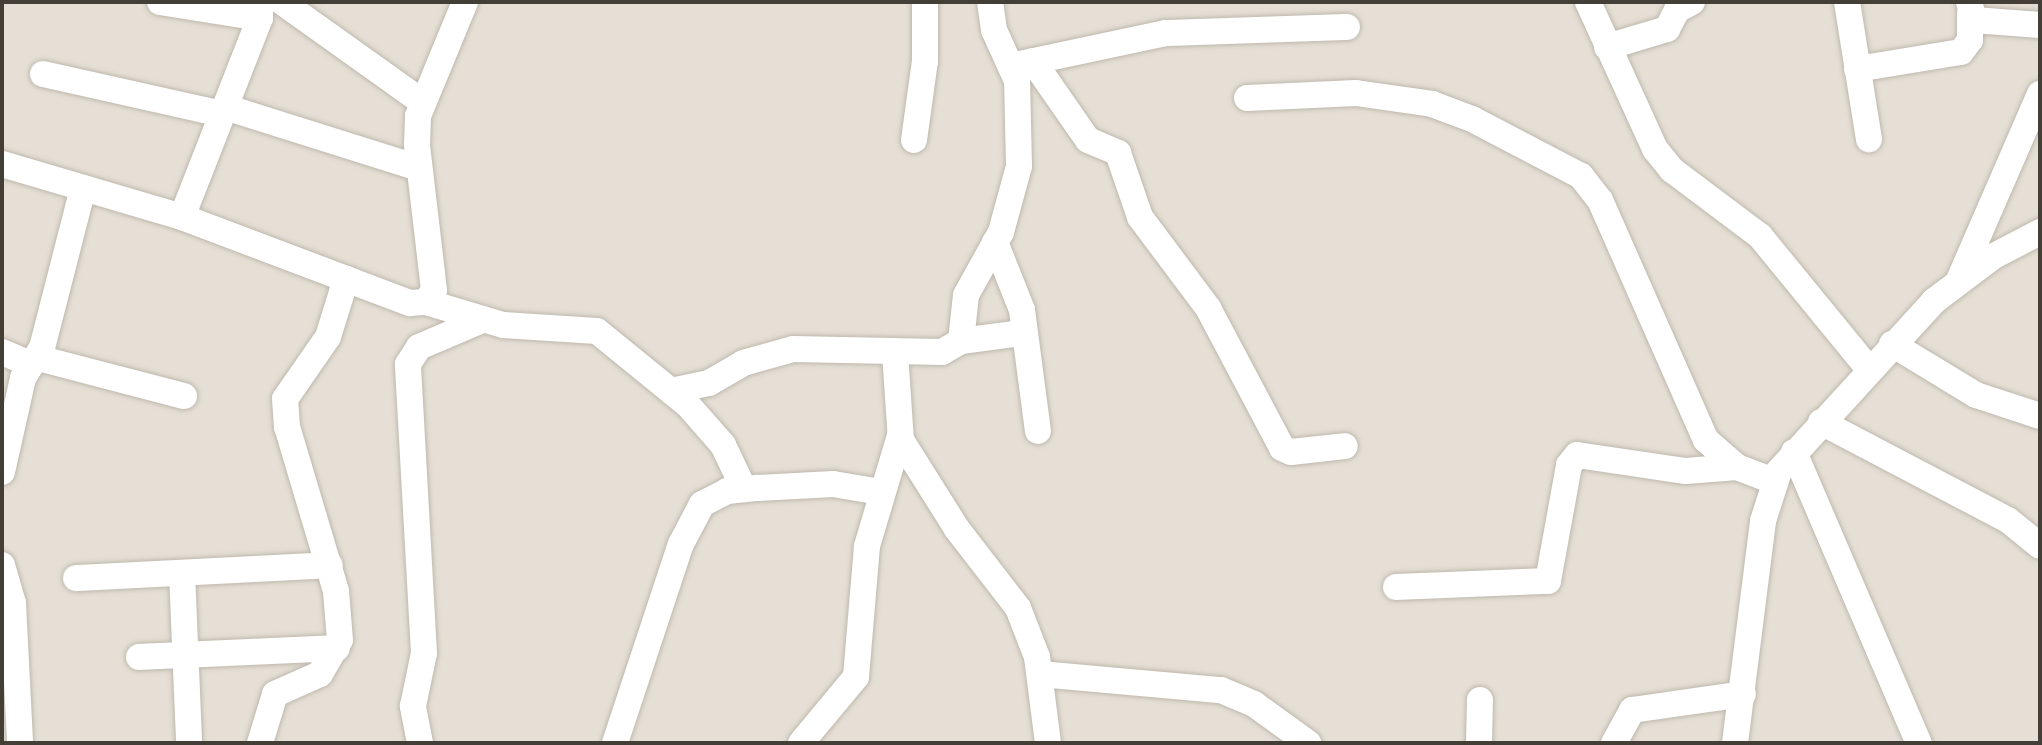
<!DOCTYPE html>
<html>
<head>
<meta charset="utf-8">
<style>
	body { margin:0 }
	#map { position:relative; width:2042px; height:745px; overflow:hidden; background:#f1ede6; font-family:"Alegreya Sans",sans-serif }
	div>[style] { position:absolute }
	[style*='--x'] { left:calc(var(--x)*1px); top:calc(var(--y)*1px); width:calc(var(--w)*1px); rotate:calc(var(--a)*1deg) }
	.residential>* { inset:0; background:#e5dfd5 }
	.roads { filter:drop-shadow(0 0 2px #bfb8ad) drop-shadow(0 0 2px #bfb8ad) }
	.minor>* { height:26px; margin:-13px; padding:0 13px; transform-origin:13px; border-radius:13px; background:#fff }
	span { translate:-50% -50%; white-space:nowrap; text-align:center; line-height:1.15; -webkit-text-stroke:8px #fff; paint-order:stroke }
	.frame { position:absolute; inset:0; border:4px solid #433e36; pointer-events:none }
</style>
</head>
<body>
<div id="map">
	<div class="residential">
		<i style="clip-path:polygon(2px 2px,2040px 2px,2040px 743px,2px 743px)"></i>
	</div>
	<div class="roads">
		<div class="minor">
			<i style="--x:160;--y:2;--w:101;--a:9.1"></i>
			<i style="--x:282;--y:2;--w:172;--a:35.5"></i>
			<i style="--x:1588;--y:2;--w:162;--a:65.5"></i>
			<i style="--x:1655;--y:149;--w:27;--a:51"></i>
			<i style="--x:1672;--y:170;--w:110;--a:36.9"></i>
			<i style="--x:1760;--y:236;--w:172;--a:50.7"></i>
			<i style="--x:1847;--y:2;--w:139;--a:80.9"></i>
			<i style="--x:1969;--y:2;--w:19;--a:74"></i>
			<i style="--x:1974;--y:20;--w:66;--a:4.3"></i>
			<i style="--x:1607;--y:47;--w:63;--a:-16.7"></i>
			<i style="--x:1667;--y:29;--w:21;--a:-62"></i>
			<i style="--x:1677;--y:10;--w:17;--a:-28"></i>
			<i style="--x:1033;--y:61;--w:96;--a:55.2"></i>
			<i style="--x:1088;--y:140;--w:33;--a:23"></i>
			<i style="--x:1118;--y:153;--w:68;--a:71"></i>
			<i style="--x:1140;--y:217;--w:114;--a:53.2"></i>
			<i style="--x:1208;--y:308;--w:158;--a:62.1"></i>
			<i style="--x:1282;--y:448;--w:10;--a:24"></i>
			<i style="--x:1291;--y:452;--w:54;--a:-6.3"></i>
			<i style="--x:1020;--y:64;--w:149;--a:-12"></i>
			<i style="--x:1166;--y:33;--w:181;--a:-1.9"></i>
			<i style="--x:1857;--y:69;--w:105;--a:-9.3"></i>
			<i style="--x:1961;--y:52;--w:15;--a:-53"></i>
			<i style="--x:1970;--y:40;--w:26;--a:-90"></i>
			<i style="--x:43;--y:74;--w:183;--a:12.6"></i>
			<i style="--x:1247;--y:98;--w:109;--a:-2.6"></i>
			<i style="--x:1356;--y:93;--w:77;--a:8.2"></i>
			<i style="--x:1432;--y:104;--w:43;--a:20.6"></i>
			<i style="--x:1472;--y:119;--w:123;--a:27.6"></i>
			<i style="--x:1581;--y:176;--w:31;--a:52"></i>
			<i style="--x:1600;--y:200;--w:262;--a:66.2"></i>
			<i style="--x:1706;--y:440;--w:41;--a:41.1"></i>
			<i style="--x:1737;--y:467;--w:40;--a:21"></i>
			<i style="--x:225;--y:107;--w:203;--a:17.5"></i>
			<i style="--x:914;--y:140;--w:80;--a:-82.1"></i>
			<i style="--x:925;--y:61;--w:59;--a:-90"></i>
			<i style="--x:2;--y:164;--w:188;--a:16.4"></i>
			<i style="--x:182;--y:217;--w:244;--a:20.7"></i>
			<i style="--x:410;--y:303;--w:16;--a:-4"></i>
			<i style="--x:426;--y:302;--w:14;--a:-56"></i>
			<i style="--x:434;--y:290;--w:146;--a:-96.7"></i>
			<i style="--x:417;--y:145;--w:29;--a:-88"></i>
			<i style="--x:418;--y:116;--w:123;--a:-67.6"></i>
			<i style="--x:182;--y:217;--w:214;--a:-68.6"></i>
			<i style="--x:260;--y:18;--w:16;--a:-90"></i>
			<i style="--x:995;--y:242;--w:73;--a:68.3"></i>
			<i style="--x:1022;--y:310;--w:122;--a:82.5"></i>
			<i style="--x:1959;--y:280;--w:203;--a:-66.5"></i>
			<i style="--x:426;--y:302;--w:80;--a:16.6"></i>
			<i style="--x:503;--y:325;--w:94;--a:3.7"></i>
			<i style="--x:597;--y:331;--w:117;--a:39.1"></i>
			<i style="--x:688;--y:405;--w:53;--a:48.8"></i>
			<i style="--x:723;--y:445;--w:49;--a:64.5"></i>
			<i style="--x:961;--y:341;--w:62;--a:-7.5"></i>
			<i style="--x:1892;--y:344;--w:98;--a:31.3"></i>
			<i style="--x:1976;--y:395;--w:67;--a:18.2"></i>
			<i style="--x:2;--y:352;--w:30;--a:23"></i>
			<i style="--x:895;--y:353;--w:87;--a:86.1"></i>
			<i style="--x:901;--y:440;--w:105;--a:57.8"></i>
			<i style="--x:957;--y:529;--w:100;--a:52.3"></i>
			<i style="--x:1018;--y:608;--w:53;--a:68.8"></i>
			<i style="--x:1037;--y:657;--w:87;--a:82.7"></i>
			<i style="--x:38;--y:358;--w:151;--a:14.6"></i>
			<i style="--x:671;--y:391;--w:39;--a:-12"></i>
			<i style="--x:709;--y:383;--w:39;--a:-30"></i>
			<i style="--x:743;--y:363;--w:52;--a:-15.6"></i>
			<i style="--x:793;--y:349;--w:149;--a:1.2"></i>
			<i style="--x:942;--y:352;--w:22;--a:-30"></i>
			<i style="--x:961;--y:341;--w:46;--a:-83.8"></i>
			<i style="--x:966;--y:295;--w:72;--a:-60.9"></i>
			<i style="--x:1001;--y:232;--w:68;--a:-74.7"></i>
			<i style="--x:1019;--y:166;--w:85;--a:-91.3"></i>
			<i style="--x:1017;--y:81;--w:56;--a:-114.3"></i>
			<i style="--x:994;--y:30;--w:28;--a:-98"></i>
			<i style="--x:1821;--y:422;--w:211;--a:27.7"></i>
			<i style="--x:2008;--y:520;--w:41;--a:39.1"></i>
			<i style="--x:1794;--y:452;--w:317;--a:66.8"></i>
			<i style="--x:2;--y:472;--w:96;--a:-77.4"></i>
			<i style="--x:23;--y:378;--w:36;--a:-58"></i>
			<i style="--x:42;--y:348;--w:165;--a:-75.6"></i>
			<i style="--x:2;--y:565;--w:40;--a:74"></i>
			<i style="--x:13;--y:603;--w:140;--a:87.1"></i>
			<i style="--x:182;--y:573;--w:170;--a:87.6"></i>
			<i style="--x:76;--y:578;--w:254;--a:-2.9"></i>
			<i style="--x:1396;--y:587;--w:152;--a:-2.3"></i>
			<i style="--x:1548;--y:581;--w:118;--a:-79.7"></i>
			<i style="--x:1569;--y:465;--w:13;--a:-51"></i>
			<i style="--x:1577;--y:455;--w:110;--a:8.4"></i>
			<i style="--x:1686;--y:471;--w:51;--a:-4.5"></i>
			<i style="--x:139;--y:657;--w:198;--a:-2.6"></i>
			<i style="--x:1040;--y:674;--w:182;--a:5.1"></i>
			<i style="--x:1221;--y:690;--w:36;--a:23"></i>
			<i style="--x:1254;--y:704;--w:67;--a:35.8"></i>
			<i style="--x:260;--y:743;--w:51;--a:-73"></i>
			<i style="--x:275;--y:694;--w:49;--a:-24"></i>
			<i style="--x:320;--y:674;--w:39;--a:-60"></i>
			<i style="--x:340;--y:640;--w:49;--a:-94.7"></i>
			<i style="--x:336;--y:591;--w:171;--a:-106.6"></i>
			<i style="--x:287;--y:427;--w:28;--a:-94"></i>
			<i style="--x:285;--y:399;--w:75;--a:-55.3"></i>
			<i style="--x:328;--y:337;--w:61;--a:-72.8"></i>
			<i style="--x:420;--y:743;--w:38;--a:-101"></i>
			<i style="--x:413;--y:706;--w:54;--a:-78.3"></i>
			<i style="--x:424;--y:653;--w:289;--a:-93.2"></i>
			<i style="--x:408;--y:364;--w:20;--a:-57"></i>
			<i style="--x:419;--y:347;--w:69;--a:-23.2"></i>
			<i style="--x:615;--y:743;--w:210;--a:-71.7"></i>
			<i style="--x:681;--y:544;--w:45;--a:-62.3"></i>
			<i style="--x:702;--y:504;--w:28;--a:-27"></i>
			<i style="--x:727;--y:491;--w:31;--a:-6"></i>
			<i style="--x:758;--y:488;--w:75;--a:-3.1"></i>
			<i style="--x:833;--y:484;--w:49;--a:9.5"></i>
			<i style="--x:801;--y:743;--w:86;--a:-50.2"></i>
			<i style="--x:856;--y:677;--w:131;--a:-85.2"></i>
			<i style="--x:867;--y:546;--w:116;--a:-73.4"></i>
			<i style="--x:1479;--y:743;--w:43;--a:-88.7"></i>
			<i style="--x:1614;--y:743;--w:38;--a:-61"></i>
			<i style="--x:1632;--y:710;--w:112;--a:-8.2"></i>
			<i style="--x:1735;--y:743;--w:224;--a:-82.8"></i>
			<i style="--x:1763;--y:521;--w:52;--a:-72.3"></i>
			<i style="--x:1779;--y:471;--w:230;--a:-47.6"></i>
			<i style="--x:1934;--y:301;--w:75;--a:-36.9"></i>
			<i style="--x:1994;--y:256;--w:52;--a:-27.6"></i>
		</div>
	</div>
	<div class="frame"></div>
</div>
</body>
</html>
